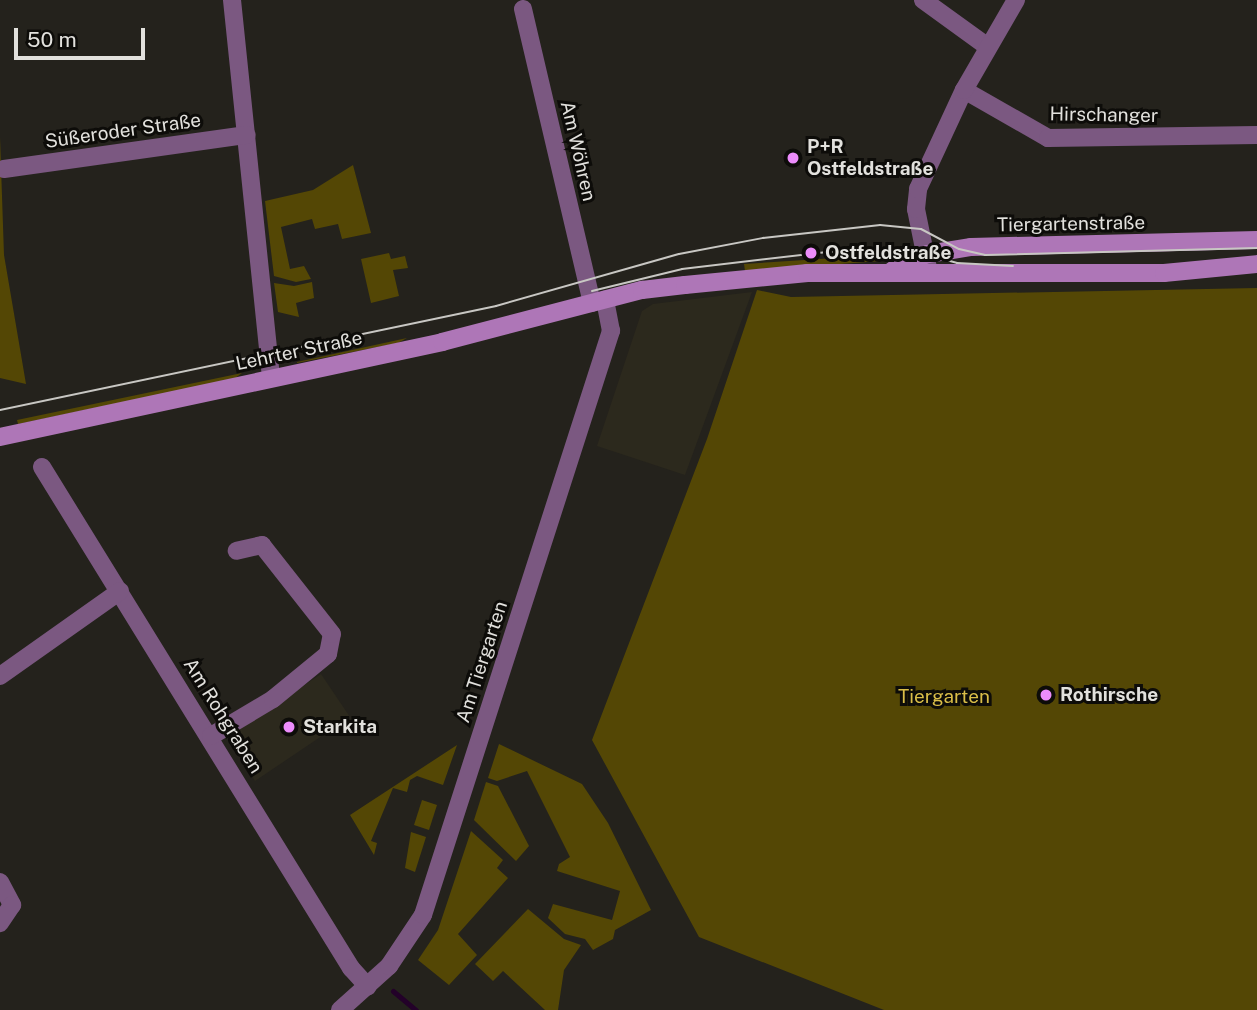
<!DOCTYPE html>
<html>
<head>
<meta charset="utf-8">
<style>
	body { margin:0 }
	#map { position:relative; width:1257px; height:1010px; overflow:hidden; background:#24221c; font-family:"Public Sans",sans-serif }
	div>[style] { position:absolute }
	[style*='--x'] { left:calc(var(--x)*1px); top:calc(var(--y)*1px); width:calc(var(--w)*1px); rotate:calc(var(--a)*1deg) }
	.built>* { inset:0; background:#2c291d }
	.green>* { inset:0; background:#544705 }
	.stream>* { height:5px; margin:-2.5px; padding:0 2.5px; transform-origin:2.5px; border-radius:2.5px; background:#230129 }
	.street>* { height:18px; margin:-9px; padding:0 9px; transform-origin:9px; border-radius:9px; background:#7b5881 }
	.secondary>* { height:18px; margin:-9px; padding:0 9px; transform-origin:9px; border-radius:9px; background:#ae76b7 }
	.tram>* { height:2px; margin:-1px; padding:0 1px; transform-origin:1px; border-radius:1px; background:#c8c7c3 }
	.dots>* { width:19px; height:19px; translate:-50% -50%; box-sizing:border-box; border:4px solid #0d0c09; border-radius:50% }
	span { translate:-50% -50%; white-space:nowrap; text-align:center; line-height:1.15; -webkit-text-stroke:6px #0d0c09; paint-order:stroke }
	.street-label { font-size:19px; color:#e2e1dd }
	.poi-label { font-size:19px; color:#e2e1dd; font-weight:700 }
	.left { translate:0 -50%; text-align:left }
	.park-label { font-size:19px; color:#dabe48 }
	.scale { position:absolute; left:14px; top:28px; width:131px; height:32px; box-sizing:border-box; border:4px solid #e2e1dd; border-top:0; padding-left:9px; font-size:21px; line-height:24px; white-space:nowrap; color:#e2e1dd; -webkit-text-stroke:5px #0d0c09; paint-order:stroke }
</style>
</head>
<body>
<div id="map">
	<div class="built">
		<i style="clip-path:polygon(752px 292px,685px 475px,597px 446px,642px 311px,653px 304px)"></i>
		<i style="clip-path:polygon(321px 674px,350px 717px,255px 781px,228px 736px)"></i>
	</div>
	<div class="green">
		<i style="clip-path:polygon(0 137px,4px 255px,26px 384px,0 378px)"></i>
		<i style="clip-path:polygon(353px 165px,371px 233px,342px 239px,338px 224px,315px 229px,312px 219px,281px 227px,290px 269px,304px 266px,311px 279px,296px 282px,274px 276px,265px 201px,313px 190px)"></i>
		<i style="clip-path:polygon(389px 253px,391px 259px,405px 256px,408px 268px,393px 270px,399px 296px,371px 303px,361px 259px)"></i>
		<i style="clip-path:polygon(881px 255px,881px 261px,745px 271px,744px 264px)"></i>
		<i style="clip-path:polygon(312px 282px,314px 298px,296px 303px,299px 317px,278px 312px,274px 283px,294px 286px)"></i>
		<i style="clip-path:polygon(1257px 288px,1257px 1010px,884px 1010px,699px 937px,592px 740px,707px 439px,757px 290px,791px 297px)"></i>
		<i style="clip-path:polygon(407px 338px,398px 343px,297px 363px,297px 362px)"></i>
		<i style="clip-path:polygon(242px 373px,234px 379px,18px 424px,17px 420px)"></i>
		<i style="clip-path:polygon(499px 744px,582px 784px,608px 823px,651px 910px,615px 930px,613px 939px,593px 950px,585px 939px,565px 934px,548px 918px,553px 904px,612px 920px,620px 891px,557px 871px,559px 864px,570px 857px,527px 771px,497px 781px,488px 778px)"></i>
		<i style="clip-path:polygon(457px 745px,443px 785px,417px 776px,410px 780px,407px 792px,393px 788px,371px 841px,377px 843px,374px 855px,350px 815px)"></i>
		<i style="clip-path:polygon(486px 782px,498px 786px,529px 846px,516px 861px,474px 820px)"></i>
		<i style="clip-path:polygon(422px 800px,437px 805px,429px 830px,414px 825px)"></i>
		<i style="clip-path:polygon(471px 831px,503px 860px,497px 868px,508px 878px,458px 934px,477px 955px,449px 985px,418px 960px,438px 930px)"></i>
		<i style="clip-path:polygon(411px 832px,426px 837px,415px 872px,405px 868px)"></i>
		<i style="clip-path:polygon(528px 909px,564px 939px,581px 945px,564px 970px,558px 1010px,545px 1010px,503px 971px,493px 981px,475px 964px)"></i>
	</div>
	<div class="stream">
		<i style="--x:393;--y:991;--w:30;--a:40"></i>
	</div>
	<div class="street">
		<i style="--x:232;--y:0;--w:380;--a:84.1"></i>
		<i style="--x:923;--y:0;--w:80;--a:35.9"></i>
		<i style="--x:523;--y:9;--w:302;--a:76.8"></i>
		<i style="--x:964;--y:90;--w:97;--a:29.7"></i>
		<i style="--x:1048;--y:138;--w:209;--a:-0.8"></i>
		<i style="--x:4;--y:169;--w:245;--a:-8"></i>
		<i style="--x:928;--y:268;--w:60;--a:-101.5"></i>
		<i style="--x:916;--y:209;--w:20;--a:-84"></i>
		<i style="--x:918;--y:189;--w:109;--a:-65.1"></i>
		<i style="--x:964;--y:90;--w:104;--a:-60"></i>
		<i style="--x:42;--y:467;--w:589;--a:58.34"></i>
		<i style="--x:351;--y:968;--w:25;--a:48"></i>
		<i style="--x:0;--y:676;--w:147;--a:-35.3"></i>
		<i style="--x:211;--y:736;--w:72;--a:-30.8"></i>
		<i style="--x:273;--y:699;--w:71;--a:-39.3"></i>
		<i style="--x:328;--y:654;--w:20;--a:-79"></i>
		<i style="--x:332;--y:634;--w:113;--a:-128.2"></i>
		<i style="--x:262;--y:545;--w:26;--a:167"></i>
		<i style="--x:0;--y:882;--w:26;--a:62"></i>
		<i style="--x:12;--y:905;--w:22;--a:124"></i>
		<i style="--x:340;--y:1010;--w:66;--a:-41.9"></i>
		<i style="--x:389;--y:966;--w:61;--a:-56.3"></i>
		<i style="--x:423;--y:915;--w:614;--a:-72.16"></i>
		<i style="--x:611;--y:331;--w:32;--a:-101"></i>
	</div>
	<div class="secondary">
		<i style="--x:893;--y:270;--w:38;--a:-25"></i>
		<i style="--x:928;--y:254;--w:44;--a:-9.2"></i>
		<i style="--x:971;--y:247;--w:286;--a:-1.4"></i>
		<i style="--x:0;--y:437;--w:452;--a:-12.1"></i>
		<i style="--x:442;--y:342;--w:207;--a:-14.6"></i>
		<i style="--x:642;--y:290;--w:43;--a:-6.6"></i>
		<i style="--x:685;--y:285;--w:123;--a:-5.6"></i>
		<i style="--x:807;--y:273;--w:357;--a:0"></i>
		<i style="--x:1164;--y:273;--w:93;--a:-5.5"></i>
	</div>
	<div class="tram">
		<i style="--x:592;--y:291;--w:93;--a:-13.7"></i>
		<i style="--x:682;--y:269;--w:146;--a:-6.7"></i>
		<i style="--x:827;--y:252;--w:84;--a:-1.4"></i>
		<i style="--x:911;--y:250;--w:48;--a:15.8"></i>
		<i style="--x:957;--y:263;--w:56;--a:3.1"></i>
		<i style="--x:0;--y:410;--w:507;--a:-11.84"></i>
		<i style="--x:496;--y:306;--w:190;--a:-15.9"></i>
		<i style="--x:679;--y:254;--w:86;--a:-10.8"></i>
		<i style="--x:763;--y:238;--w:118;--a:-6.3"></i>
		<i style="--x:880;--y:225;--w:41;--a:5.6"></i>
		<i style="--x:921;--y:229;--w:43;--a:27.8"></i>
		<i style="--x:959;--y:249;--w:27;--a:13"></i>
		<i style="--x:985;--y:255;--w:272;--a:-1.5"></i>
	</div>
	<div class="dots">
		<i style="left:793px;top:158px;background:#ec8cfb"></i>
		<i style="left:811px;top:253px;background:#ec8cfb"></i>
		<i style="left:1046px;top:695px;background:#ec8cfb"></i>
		<i style="left:289px;top:727px;background:#ec8cfb"></i>
	</div>
	<div class="street-label">
		<span style="left:1104px;top:115px;rotate:1deg">Hirschanger</span>
		<span style="left:123px;top:131px;rotate:-8deg">Süßeroder Straße</span>
		<span style="left:578px;top:151px;rotate:77deg">Am Wöhren</span>
		<span style="left:1071px;top:224px;rotate:-1deg">Tiergartenstraße</span>
		<span style="left:299px;top:351px;rotate:-12deg">Lehrter Straße</span>
		<span style="left:482px;top:662px;rotate:-72deg">Am Tiergarten</span>
		<span style="left:223px;top:716px;rotate:58deg">Am Rohgraben</span>
	</div>
	<div class="poi-label">
		<span class="left" style="left:807px;top:158px">P+R<br>Ostfeldstraße</span>
		<span class="left" style="left:825px;top:253px">Ostfeldstraße</span>
		<span class="left" style="left:1060px;top:695px">Rothirsche</span>
		<span class="left" style="left:303px;top:727px">Starkita</span>
	</div>
	<div class="park-label">
		<span style="left:944px;top:697px">Tiergarten</span>
	</div>
	<div class="scale">50 m</div>
</div>
</body>
</html>
